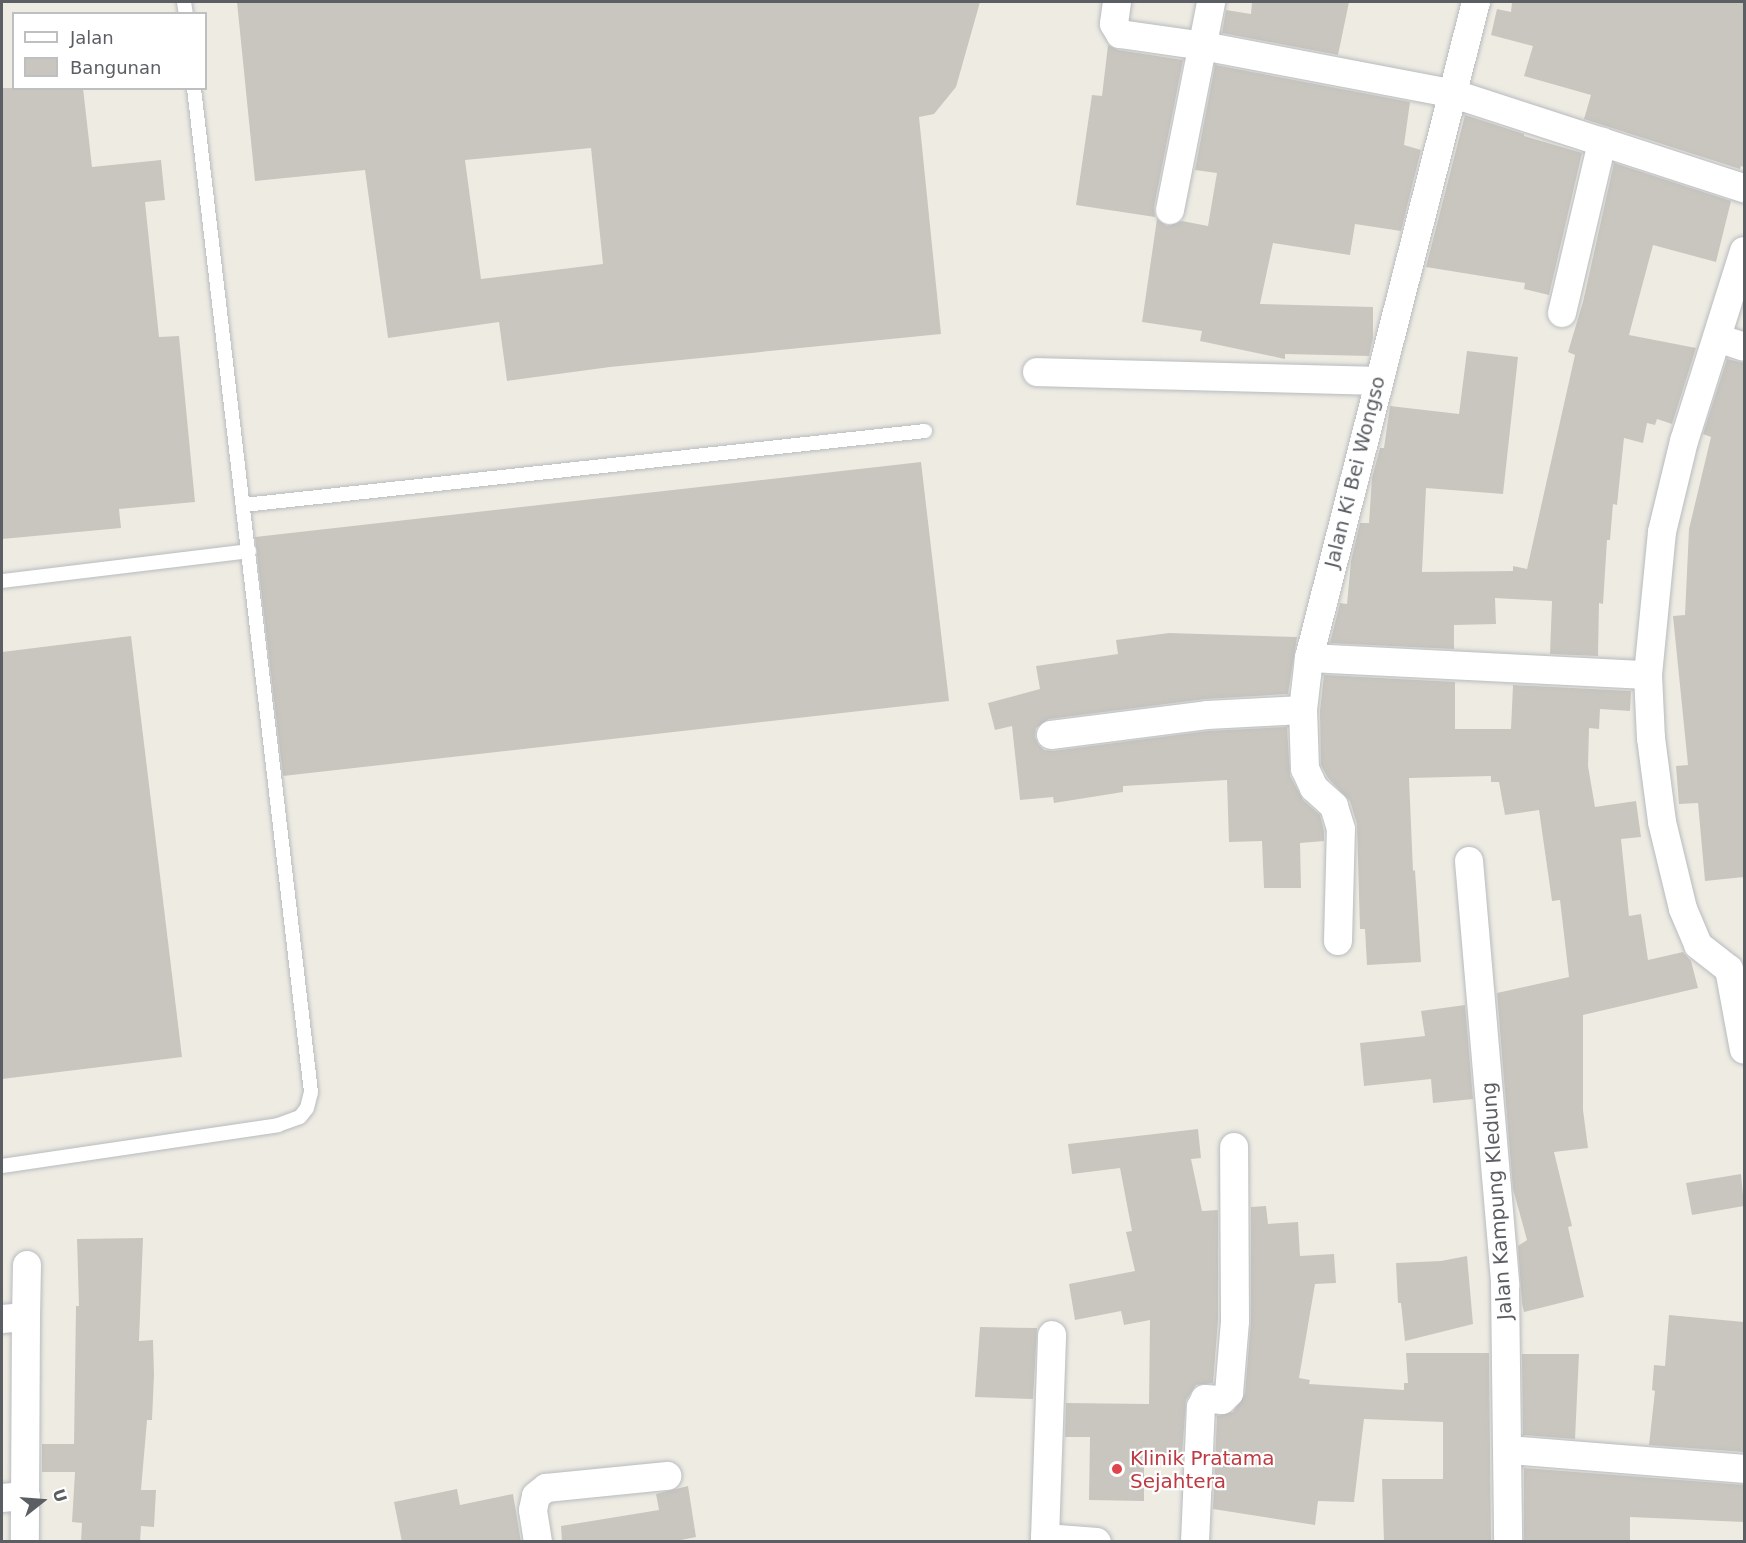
<!DOCTYPE html>
<html>
<head>
<meta charset="utf-8">
<style>
	body { margin:0 }
	#map { position:relative; width:1746px; height:1543px; overflow:hidden; background:#eeece2; font-family:"DejaVu Sans",sans-serif }
	div>[style] { position:absolute }
	[style*='--x'] { left:calc(var(--x)*1px); top:calc(var(--y)*1px); width:calc(var(--w)*1px); rotate:calc(var(--a)*1deg) }
	.building>* { inset:0; background:#c9c6bf }
	.roads { filter:drop-shadow(0 0 2px #b8bbc0) drop-shadow(0 0 2px #b8bbc0) }
	.service>* { height:14px; margin:-7px; padding:0 7px; transform-origin:7px; border-radius:7px; background:#fff }
	.minor>* { height:28px; margin:-14px; padding:0 14px; transform-origin:14px; border-radius:14px; background:#fff }
	.dots>* { width:16px; height:16px; translate:-50% -50%; box-sizing:border-box; border:3px solid #fff; border-radius:50% }
	span { translate:-50% -50%; white-space:nowrap; text-align:center; line-height:1.15; -webkit-text-stroke:4.5px #fff; paint-order:stroke }
	.street-label { font-size:20px; color:#5b5f64 }
	.health-label { font-size:20px; color:#be3a42 }
	.left { translate:0 -50%; text-align:left }
	.frame { position:absolute; inset:0; border:3px solid #5b5f64; pointer-events:none }
	.legend { position:absolute; left:12px; top:12px; width:195px; height:78px; box-sizing:border-box; background:#fff; border:2px solid #bdbfc1; margin:0; padding:8px 10px; list-style:none; font-size:18px; color:#5b5f64 }
	.legend li { display:flex; align-items:center; gap:12px; height:30px }
	.legend b { width:30px; border:2px solid #bdbfc1 }
	.north { position:absolute; left:12px; top:1471px; width:60px; height:60px; -webkit-text-stroke:4px #fff; paint-order:stroke; rotate:73deg; font-size:16px; font-weight:700; line-height:24px; text-align:center; color:#5b5f64 }
	.north::after { content:''; display:block; margin:auto; width:21px; height:27px; background:#5b5f64; clip-path:polygon(50% 0,100% 100%,50% 72%,0 100%) }
</style>
</head>
<body>
<div id="map">
	<div class="building">
		<i style="clip-path:polygon(evenodd,237px 2px,980px 2px,956px 87px,934px 114px,919px 117px,941px 334px,610px 367px,507px 381px,499px 322px,388px 338px,365px 170px,255px 181px,237px 2px,591px 148px,603px 264px,481px 279px,465px 160px,591px 148px)"></i>
		<i style="clip-path:polygon(1252px 2px,1349px 2px,1338px 55px,1222px 33px,1226px 10px,1251px 14px)"></i>
		<i style="clip-path:polygon(1512px 2px,1744px 2px,1744px 167px,1741px 166px,1740px 169px,1584px 119px,1591px 95px,1524px 76px,1533px 46px,1491px 35px,1497px 9px,1511px 12px)"></i>
		<i style="clip-path:polygon(1108px 45px,1118px 50px,1183px 60px,1154px 207px,1155px 217px,1076px 205px,1092px 95px,1102px 96px)"></i>
		<i style="clip-path:polygon(1215px 65px,1410px 102px,1404px 145px,1421px 150px,1401px 231px,1355px 224px,1350px 255px,1273px 243px,1260px 304px,1373px 307px,1373px 338px,1369px 356px,1285px 354px,1285px 359px,1200px 341px,1202px 331px,1142px 322px,1157px 219px,1167px 226px,1182px 221px,1208px 226px,1217px 173px,1195px 170px)"></i>
		<i style="clip-path:polygon(2px 88px,83px 88px,92px 167px,161px 160px,165px 200px,145px 202px,159px 337px,179px 336px,195px 502px,119px 509px,121px 528px,2px 539px)"></i>
		<i style="clip-path:polygon(1465px 115px,1524px 134px,1524px 136px,1582px 153px,1549px 295px,1524px 289px,1525px 283px,1426px 267px)"></i>
		<i style="clip-path:polygon(1614px 163px,1731px 201px,1716px 262px,1653px 245px,1629px 335px,1696px 348px,1672px 424px,1657px 419px,1655px 425px,1647px 423px,1643px 443px,1624px 438px,1617px 505px,1613px 504px,1610px 540px,1607px 540px,1603px 604px,1599px 603px,1598px 656px,1550px 654px,1552px 601px,1495px 598px,1496px 624px,1454px 625px,1454px 649px,1330px 643px,1340px 603px,1347px 604px,1351px 561px,1360px 523px,1369px 523px,1372px 478px,1380px 448px,1384px 448px,1390px 406px,1459px 414px,1467px 351px,1518px 357px,1503px 494px,1426px 488px,1422px 572px,1513px 571px,1513px 566px,1527px 569px,1575px 355px,1568px 352px,1583px 302px)"></i>
		<i style="clip-path:polygon(1727px 359px,1744px 363px,1744px 877px,1705px 881px,1698px 803px,1679px 804px,1676px 766px,1688px 765px,1673px 616px,1685px 615px,1689px 529px,1711px 437px,1703px 434px)"></i>
		<i style="clip-path:polygon(921px 462px,949px 701px,283px 776px,255px 537px)"></i>
		<i style="clip-path:polygon(1169px 633px,1297px 637px,1288px 694px,1205px 699px,1049px 719px,1036px 728px,1035px 737px,1038px 744px,1044px 750px,1053px 751px,1208px 731px,1287px 727px,1290px 776px,1303px 800px,1320px 815px,1324px 831px,1324px 841px,1300px 843px,1301px 888px,1264px 888px,1262px 841px,1229px 842px,1227px 780px,1123px 786px,1123px 792px,1054px 803px,1053px 797px,1020px 800px,1012px 726px,995px 730px,988px 703px,1040px 689px,1036px 666px,1118px 654px,1116px 640px)"></i>
		<i style="clip-path:polygon(131px 636px,182px 1057px,2px 1079px,2px 652px)"></i>
		<i style="clip-path:polygon(1324px 675px,1455px 682px,1455px 729px,1511px 729px,1513px 685px,1631px 691px,1630px 711px,1600px 709px,1599px 729px,1589px 728px,1588px 766px,1595px 807px,1636px 801px,1641px 837px,1621px 839px,1629px 916px,1641px 914px,1648px 960px,1683px 952px,1691px 961px,1698px 988px,1583px 1015px,1583px 1110px,1588px 1148px,1554px 1152px,1572px 1226px,1568px 1227px,1584px 1297px,1524px 1312px,1522px 1303px,1518px 1246px,1527px 1240px,1513px 1189px,1497px 993px,1569px 977px,1560px 900px,1552px 901px,1539px 810px,1505px 815px,1499px 782px,1491px 782px,1491px 776px,1409px 778px,1413px 871px,1415px 870px,1421px 962px,1367px 965px,1365px 929px,1360px 929px,1357px 824px,1350px 801px,1328px 778px,1321px 765px,1320px 711px)"></i>
		<i style="clip-path:polygon(1465px 1005px,1473px 1099px,1433px 1103px,1431px 1079px,1364px 1086px,1360px 1043px,1425px 1036px,1421px 1011px)"></i>
		<i style="clip-path:polygon(1198px 1129px,1201px 1158px,1191px 1159px,1202px 1211px,1218px 1210px,1218px 1320px,1213px 1383px,1196px 1385px,1186px 1400px,1182px 1454px,1144px 1452px,1144px 1501px,1089px 1500px,1090px 1437px,1065px 1437px,1066px 1403px,1149px 1404px,1150px 1320px,1124px 1325px,1121px 1311px,1075px 1320px,1069px 1284px,1135px 1271px,1126px 1232px,1132px 1231px,1120px 1168px,1072px 1174px,1068px 1144px)"></i>
		<i style="clip-path:polygon(1741px 1174px,1744px 1206px,1692px 1215px,1686px 1183px)"></i>
		<i style="clip-path:polygon(1266px 1206px,1268px 1224px,1298px 1222px,1300px 1256px,1334px 1254px,1336px 1283px,1315px 1284px,1299px 1378px,1310px 1380px,1309px 1384px,1404px 1390px,1404px 1383px,1408px 1383px,1406px 1353px,1489px 1353px,1491px 1542px,1384px 1542px,1382px 1479px,1443px 1479px,1443px 1422px,1364px 1419px,1354px 1502px,1318px 1501px,1315px 1525px,1213px 1509px,1217px 1416px,1233px 1412px,1245px 1394px,1251px 1321px,1251px 1207px)"></i>
		<i style="clip-path:polygon(143px 1238px,139px 1341px,153px 1340px,154px 1375px,152px 1420px,147px 1420px,141px 1490px,156px 1490px,154px 1527px,141px 1526px,140px 1542px,81px 1542px,82px 1523px,72px 1522px,75px 1472px,42px 1472px,42px 1444px,74px 1444px,76px 1306px,79px 1306px,77px 1239px)"></i>
		<i style="clip-path:polygon(1467px 1256px,1473px 1324px,1405px 1341px,1401px 1303px,1398px 1303px,1396px 1263px,1441px 1261px)"></i>
		<i style="clip-path:polygon(1669px 1315px,1744px 1322px,1744px 1452px,1649px 1445px,1655px 1391px,1652px 1390px,1654px 1365px,1665px 1366px)"></i>
		<i style="clip-path:polygon(980px 1327px,1037px 1328px,1033px 1399px,975px 1397px)"></i>
		<i style="clip-path:polygon(1522px 1354px,1579px 1354px,1575px 1439px,1523px 1435px)"></i>
		<i style="clip-path:polygon(1524px 1468px,1744px 1485px,1744px 1522px,1630px 1517px,1630px 1542px,1524px 1542px)"></i>
		<i style="clip-path:polygon(688px 1486px,696px 1537px,671px 1542px,562px 1542px,561px 1526px,659px 1510px,656px 1494px)"></i>
		<i style="clip-path:polygon(457px 1489px,460px 1505px,513px 1494px,521px 1542px,402px 1542px,394px 1502px)"></i>
	</div>
	<div class="roads">
		<div class="service">
			<i style="--x:184;--y:2;--w:12;--a:81"></i>
			<i style="--x:244;--y:505;--w:685;--a:-6.2"></i>
			<i style="--x:2;--y:581;--w:249;--a:-6.9"></i>
			<i style="--x:2;--y:1166;--w:279;--a:-8.4"></i>
			<i style="--x:278;--y:1125;--w:23;--a:-20"></i>
			<i style="--x:300;--y:1117;--w:11;--a:-52"></i>
			<i style="--x:307;--y:1108;--w:16;--a:-76"></i>
			<i style="--x:311;--y:1092;--w:1011;--a:-96.65"></i>
		</div>
		<div class="minor">
			<i style="--x:1117;--y:2;--w:22;--a:98"></i>
			<i style="--x:1114;--y:24;--w:12;--a:59"></i>
			<i style="--x:1120;--y:34;--w:84;--a:8.2"></i>
			<i style="--x:1203;--y:46;--w:256;--a:10.8"></i>
			<i style="--x:1454;--y:94;--w:305;--a:18"></i>
			<i style="--x:1170;--y:210;--w:212;--a:-78.8"></i>
			<i style="--x:1744;--y:251;--w:199;--a:107.5"></i>
			<i style="--x:1684;--y:441;--w:94;--a:103.6"></i>
			<i style="--x:1662;--y:532;--w:144;--a:95.6"></i>
			<i style="--x:1648;--y:675;--w:63;--a:87.3"></i>
			<i style="--x:1651;--y:738;--w:85;--a:82.5"></i>
			<i style="--x:1662;--y:822;--w:89;--a:76.4"></i>
			<i style="--x:1683;--y:909;--w:39;--a:67"></i>
			<i style="--x:1698;--y:945;--w:39;--a:38"></i>
			<i style="--x:1729;--y:969;--w:82;--a:79.5"></i>
			<i style="--x:1562;--y:313;--w:176;--a:-76.8"></i>
			<i style="--x:1717;--y:338;--w:28;--a:18"></i>
			<i style="--x:1037;--y:372;--w:340;--a:1.5"></i>
			<i style="--x:1309;--y:658;--w:339;--a:2.9"></i>
			<i style="--x:1051;--y:735;--w:157;--a:-7.3"></i>
			<i style="--x:1207;--y:715;--w:96;--a:-3"></i>
			<i style="--x:1469;--y:861;--w:426;--a:85.1"></i>
			<i style="--x:1505;--y:1285;--w:257;--a:89.3"></i>
			<i style="--x:1338;--y:941;--w:112;--a:-88.5"></i>
			<i style="--x:1341;--y:829;--w:24;--a:-107"></i>
			<i style="--x:1334;--y:806;--w:27;--a:-138"></i>
			<i style="--x:1314;--y:788;--w:21;--a:-115"></i>
			<i style="--x:1305;--y:769;--w:59;--a:-91.9"></i>
			<i style="--x:1303;--y:710;--w:52;--a:-83.4"></i>
			<i style="--x:1309;--y:658;--w:677;--a:-75.72"></i>
			<i style="--x:26;--y:1317;--w:52;--a:-88.9"></i>
			<i style="--x:2;--y:1319;--w:24;--a:-5"></i>
			<i style="--x:26;--y:1317;--w:225;--a:90.3"></i>
			<i style="--x:1509;--y:1450;--w:236;--a:4.6"></i>
			<i style="--x:2;--y:1498;--w:24;--a:-5"></i>
			<i style="--x:1045;--y:1538;--w:203;--a:-88"></i>
			<i style="--x:538;--y:1542;--w:32;--a:-99"></i>
			<i style="--x:533;--y:1510;--w:14;--a:-78"></i>
			<i style="--x:536;--y:1496;--w:13;--a:-39"></i>
			<i style="--x:546;--y:1488;--w:122;--a:-5.7"></i>
			<i style="--x:1045;--y:1542;--w:4;--a:-90"></i>
			<i style="--x:1045;--y:1538;--w:52;--a:4.4"></i>
			<i style="--x:1195;--y:1542;--w:135;--a:-87.5"></i>
			<i style="--x:1201;--y:1407;--w:9;--a:-63"></i>
			<i style="--x:1205;--y:1399;--w:17;--a:3"></i>
			<i style="--x:1222;--y:1400;--w:10;--a:-45"></i>
			<i style="--x:1229;--y:1393;--w:72;--a:-85.2"></i>
			<i style="--x:1235;--y:1321;--w:174;--a:-90.3"></i>
		</div>
	</div>
	<div class="dots">
		<i style="left:1117px;top:1469px;background:#e0444e"></i>
	</div>
	<div class="street-label">
		<span style="left:1355px;top:472px;rotate:-76deg">Jalan Ki Bei Wongso</span>
		<span style="left:1497px;top:1201px;rotate:-94deg">Jalan Kampung Kledung</span>
	</div>
	<div class="health-label">
		<span class="left" style="left:1130px;top:1470px">Klinik Pratama<br>Sejahtera</span>
	</div>
	<div class="frame"></div>
	<ul class="legend">
	<li><b style="height:8px;background:#fff"></b>Jalan</li>
	<li><b style="height:16px;background:#c9c6bf"></b>Bangunan</li>
	</ul>
	<div class="north">U</div>
</div>
</body>
</html>
